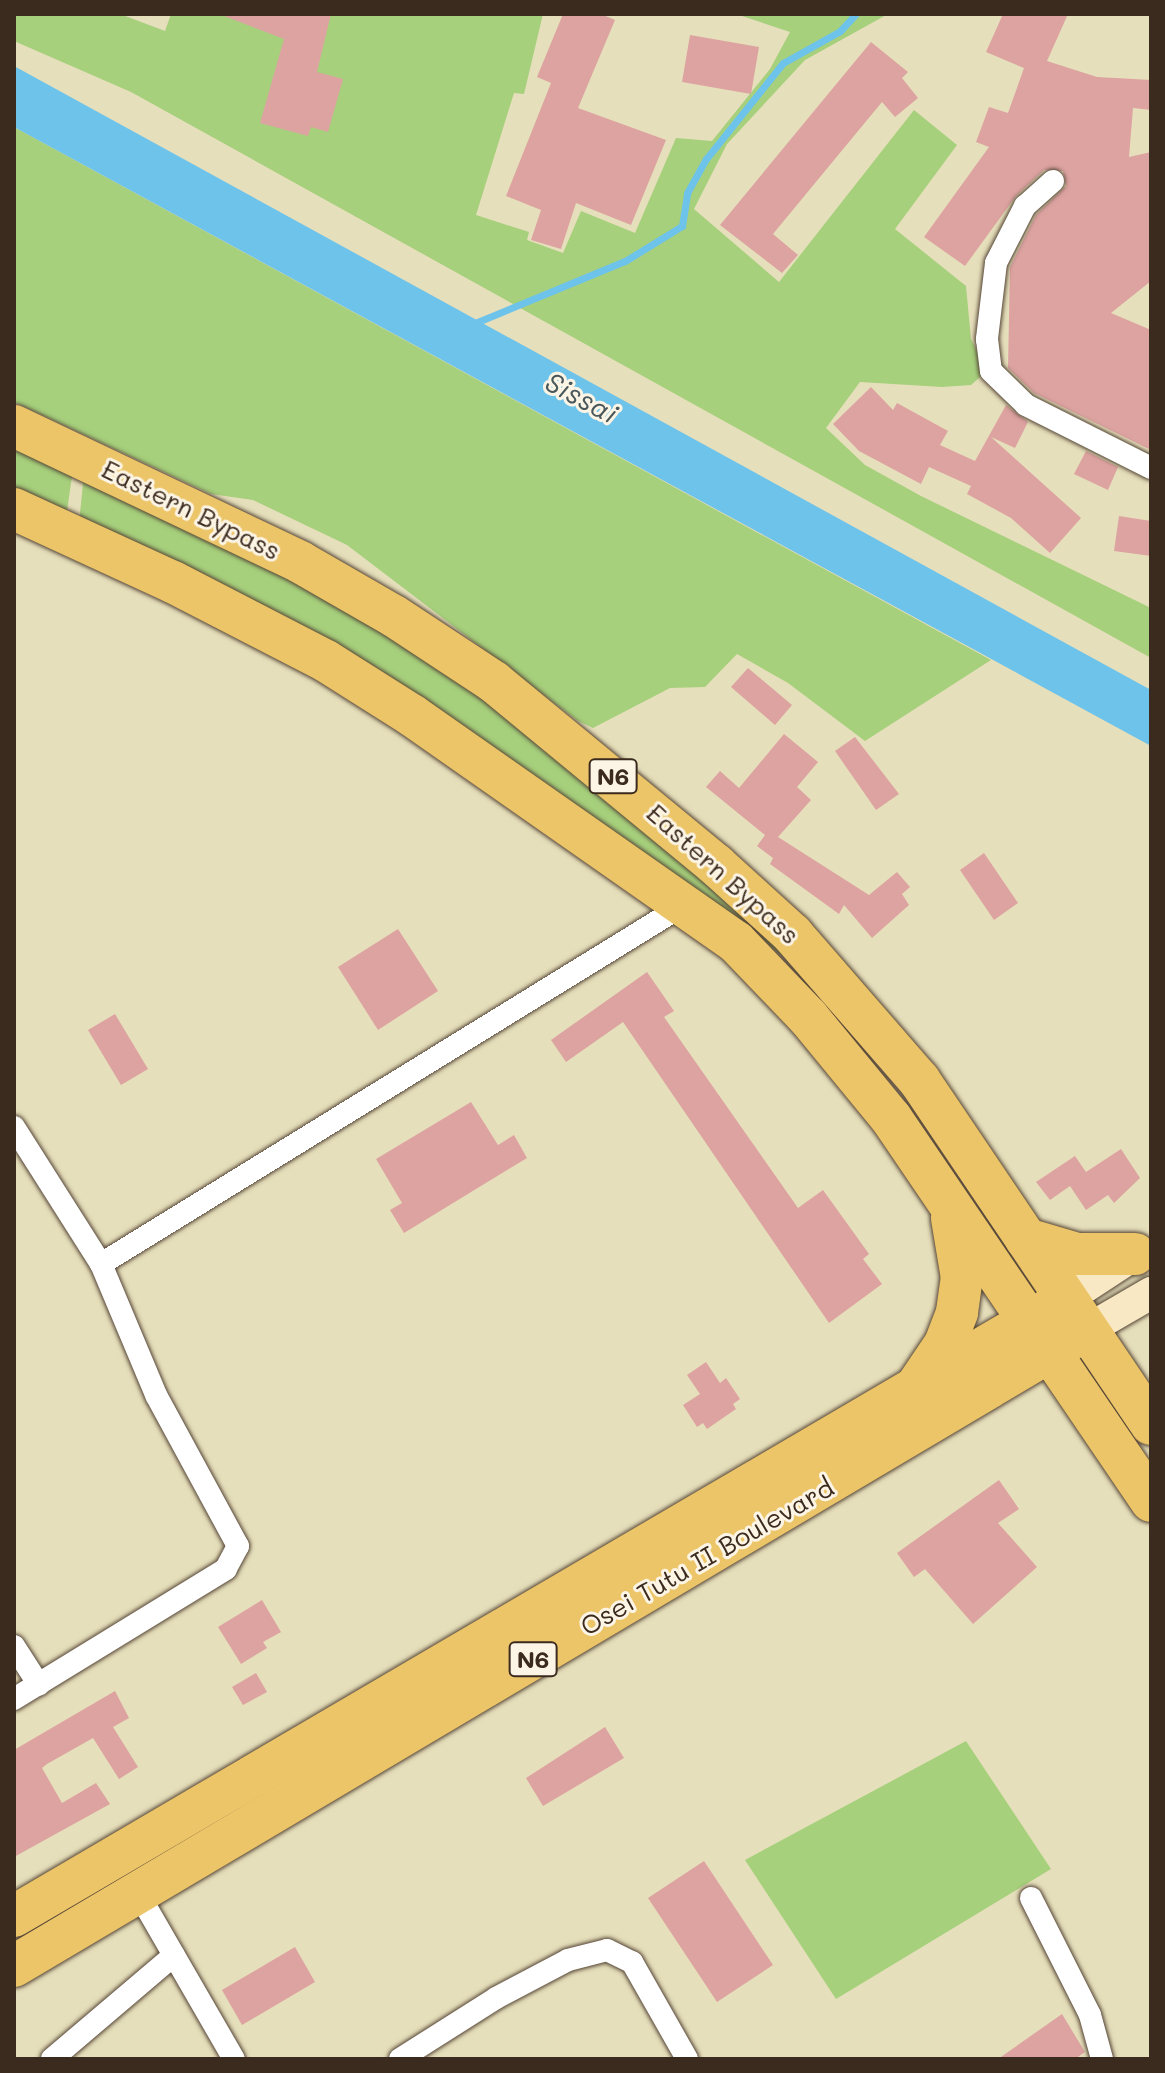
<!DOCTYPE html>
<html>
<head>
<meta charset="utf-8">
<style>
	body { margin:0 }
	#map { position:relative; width:1165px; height:2073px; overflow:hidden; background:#e6dfbb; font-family:Mali,sans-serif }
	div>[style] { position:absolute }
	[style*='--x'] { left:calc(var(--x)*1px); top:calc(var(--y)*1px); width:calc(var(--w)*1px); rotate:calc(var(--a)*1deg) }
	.green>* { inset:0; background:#a6d07c }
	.water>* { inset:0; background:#6ec3ea }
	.stream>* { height:7px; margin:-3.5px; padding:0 3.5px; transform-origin:3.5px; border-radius:3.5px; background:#6ec3ea }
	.building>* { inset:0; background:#dda3a1 }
	.roads { filter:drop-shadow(0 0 2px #554536) drop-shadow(0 0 2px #554536) }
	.street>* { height:22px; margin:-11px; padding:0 11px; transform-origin:11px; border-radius:11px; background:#fff }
	.secondary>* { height:32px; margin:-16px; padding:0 16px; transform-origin:16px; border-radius:16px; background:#f8e8c3 }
	.highway>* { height:42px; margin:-21px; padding:0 21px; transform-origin:21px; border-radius:21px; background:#edc569 }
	span { translate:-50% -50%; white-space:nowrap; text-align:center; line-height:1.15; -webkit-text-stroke:6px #fcf5e5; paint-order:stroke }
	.shield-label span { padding:2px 6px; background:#fcf5e5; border:2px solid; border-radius:6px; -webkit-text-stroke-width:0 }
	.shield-label { font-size:24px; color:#3b2a1e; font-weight:700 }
	.street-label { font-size:26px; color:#3b2a1e }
	.water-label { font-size:28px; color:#4a585b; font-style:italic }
	.frame { position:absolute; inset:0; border:16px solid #3b2a1e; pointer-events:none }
</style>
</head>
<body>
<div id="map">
	<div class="green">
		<i style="clip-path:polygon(14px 14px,120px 14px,165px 31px,171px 14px,543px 14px,524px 94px,514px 93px,476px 215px,529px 232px,527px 240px,563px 253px,581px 211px,635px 233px,676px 138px,712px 141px,770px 69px,790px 32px,736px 14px,888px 14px,805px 60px,727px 144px,694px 209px,779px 282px,914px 110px,957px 145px,895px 229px,966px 286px,971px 339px,987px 371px,971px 385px,942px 387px,860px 382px,826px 428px,865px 465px,921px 496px,1151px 608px,1151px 658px,131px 92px,14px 41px)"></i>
		<i style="clip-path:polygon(14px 127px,991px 660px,865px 741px,788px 683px,737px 654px,705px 687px,670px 688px,593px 728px,578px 721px,347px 545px,253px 500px,211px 494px,14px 402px)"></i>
		<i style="clip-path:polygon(14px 441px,73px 469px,66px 518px,14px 493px)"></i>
		<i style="clip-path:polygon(84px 474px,296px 576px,459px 678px,695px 860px,812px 979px,699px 891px,79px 523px)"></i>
		<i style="clip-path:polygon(966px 1741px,1051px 1869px,836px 1999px,745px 1860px)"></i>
	</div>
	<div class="water">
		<i style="clip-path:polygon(14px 66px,1151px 690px,1151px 746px,14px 127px)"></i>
	</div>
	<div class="stream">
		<i style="--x:475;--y:323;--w:162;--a:-22.5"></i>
		<i style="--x:625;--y:261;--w:67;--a:-31.6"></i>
		<i style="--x:682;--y:226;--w:33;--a:-81"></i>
		<i style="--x:687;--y:193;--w:39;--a:-61"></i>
		<i style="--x:706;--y:159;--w:123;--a:-51.3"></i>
		<i style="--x:783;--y:63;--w:65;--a:-29.3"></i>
		<i style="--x:840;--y:31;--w:23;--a:-47"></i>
	</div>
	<div class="building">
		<i style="clip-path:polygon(219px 14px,331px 14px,317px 72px,343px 79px,328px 132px,311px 127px,308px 136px,260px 123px,284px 39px)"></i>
		<i style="clip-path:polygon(563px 14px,601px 14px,615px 20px,578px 108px,666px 140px,631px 225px,576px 203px,561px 249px,531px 240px,541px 210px,506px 196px,551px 83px,537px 77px)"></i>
		<i style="clip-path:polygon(1003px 14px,1068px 14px,1047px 61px,1097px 77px,1151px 80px,1151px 110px,1133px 108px,1129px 157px,1151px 152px,1151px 281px,1111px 313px,1151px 330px,1151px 450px,1034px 393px,1008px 368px,1010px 267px,1036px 215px,1066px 186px,1063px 171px,1044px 170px,1016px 196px,965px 266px,924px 237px,989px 147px,976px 142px,989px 107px,1008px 113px,1024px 68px,986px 52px)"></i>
		<i style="clip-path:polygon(690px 35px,759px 47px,751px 94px,682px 82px)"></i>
		<i style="clip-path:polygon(871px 42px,908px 72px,902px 78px,918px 98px,895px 117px,882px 102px,773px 234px,798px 255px,782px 273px,720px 225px)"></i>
		<i style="clip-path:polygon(871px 387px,893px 410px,897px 403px,948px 431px,940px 445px,975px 461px,1006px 405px,1028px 422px,1015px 448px,991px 437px,1081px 518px,1050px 553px,1011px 518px,967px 494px,971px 486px,929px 467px,921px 484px,859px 451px,833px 424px)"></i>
		<i style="clip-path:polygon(1086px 451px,1118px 467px,1108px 490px,1074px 474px)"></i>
		<i style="clip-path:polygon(1119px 516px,1151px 521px,1151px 556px,1114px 551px)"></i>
		<i style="clip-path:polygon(748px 668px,792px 705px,775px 725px,731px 687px)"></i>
		<i style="clip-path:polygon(784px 734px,818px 762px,797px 787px,811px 800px,778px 837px,869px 895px,897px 872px,910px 887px,902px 894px,909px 905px,872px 938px,844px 905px,839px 914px,770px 864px,773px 858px,757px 846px,765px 835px,706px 787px,720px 771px,739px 788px)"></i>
		<i style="clip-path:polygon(855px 737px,899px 794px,876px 810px,835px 751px)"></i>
		<i style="clip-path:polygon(984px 853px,1018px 903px,994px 920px,960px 870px)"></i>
		<i style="clip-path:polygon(398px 929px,438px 991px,378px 1030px,338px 967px)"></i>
		<i style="clip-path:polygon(647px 972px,674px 1011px,664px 1017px,798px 1208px,823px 1190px,869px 1254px,863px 1259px,882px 1284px,829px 1323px,623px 1022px,566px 1062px,551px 1040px)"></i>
		<i style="clip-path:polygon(115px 1014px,148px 1069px,121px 1085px,88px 1030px)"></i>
		<i style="clip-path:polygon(471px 1102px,498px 1145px,514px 1135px,527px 1158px,404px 1233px,390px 1210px,402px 1203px,376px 1159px)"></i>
		<i style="clip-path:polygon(1121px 1149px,1140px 1178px,1114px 1203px,1108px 1195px,1086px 1210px,1070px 1186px,1050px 1200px,1036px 1182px,1075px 1156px,1086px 1172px)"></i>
		<i style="clip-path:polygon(706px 1362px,720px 1383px,726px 1378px,740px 1399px,733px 1404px,736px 1409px,707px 1429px,703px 1423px,697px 1427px,683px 1405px,700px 1394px,687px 1375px)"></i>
		<i style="clip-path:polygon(999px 1480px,1019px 1509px,998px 1523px,1037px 1567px,973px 1624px,925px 1569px,914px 1577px,897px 1553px)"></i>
		<i style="clip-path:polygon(262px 1600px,281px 1632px,263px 1642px,267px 1648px,241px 1664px,218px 1627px)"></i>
		<i style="clip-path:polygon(256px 1673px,267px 1692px,243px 1705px,232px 1687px)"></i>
		<i style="clip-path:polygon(115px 1691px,129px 1718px,113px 1727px,138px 1767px,119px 1779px,93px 1738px,47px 1764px,42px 1768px,62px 1803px,96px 1783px,110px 1804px,14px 1857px,14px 1750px)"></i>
		<i style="clip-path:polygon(605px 1727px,624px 1758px,543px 1806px,526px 1778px)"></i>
		<i style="clip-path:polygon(704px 1861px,773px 1965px,717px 2002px,648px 1898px)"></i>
		<i style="clip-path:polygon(295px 1947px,315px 1982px,242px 2025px,222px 1990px)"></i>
		<i style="clip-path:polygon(1062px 2014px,1085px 2052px,1075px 2059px,998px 2059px)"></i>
	</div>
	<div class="roads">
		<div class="street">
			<i style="--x:1053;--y:181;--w:38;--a:138"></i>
			<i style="--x:1025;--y:206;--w:64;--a:117"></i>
			<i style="--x:996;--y:263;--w:77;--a:96.8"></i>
			<i style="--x:987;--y:339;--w:32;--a:83"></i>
			<i style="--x:991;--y:371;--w:49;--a:44.2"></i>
			<i style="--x:1026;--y:405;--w:140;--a:26.7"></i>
			<i style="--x:14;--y:1127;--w:162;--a:57.6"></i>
			<i style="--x:101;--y:1264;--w:142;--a:67.2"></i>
			<i style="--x:156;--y:1395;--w:172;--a:61.5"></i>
			<i style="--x:238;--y:1546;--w:26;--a:118"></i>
			<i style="--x:226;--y:1569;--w:249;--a:148.5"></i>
			<i style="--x:101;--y:1264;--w:682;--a:-31.64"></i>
			<i style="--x:14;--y:1646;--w:46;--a:57.3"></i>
			<i style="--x:138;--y:1893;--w:192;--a:60"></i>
			<i style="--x:1031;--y:1898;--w:131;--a:63.2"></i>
			<i style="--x:1090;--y:2015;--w:46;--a:74.7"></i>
			<i style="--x:52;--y:2059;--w:160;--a:-40.4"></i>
			<i style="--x:400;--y:2059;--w:114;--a:-32.4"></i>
			<i style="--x:496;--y:1998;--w:81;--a:-27.8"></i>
			<i style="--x:568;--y:1960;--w:40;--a:-14.4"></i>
			<i style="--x:607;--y:1950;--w:28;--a:26"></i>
			<i style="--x:632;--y:1962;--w:112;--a:60.4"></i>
		</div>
		<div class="secondary">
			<i style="--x:1068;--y:1298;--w:84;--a:-33.3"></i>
			<i style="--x:1089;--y:1329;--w:72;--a:-30.1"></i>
		</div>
		<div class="highway">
			<i style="--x:14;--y:426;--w:317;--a:25.4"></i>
			<i style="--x:300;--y:562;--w:108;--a:29.9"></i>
			<i style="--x:394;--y:616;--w:120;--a:33.4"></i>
			<i style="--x:494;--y:682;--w:288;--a:39.5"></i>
			<i style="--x:716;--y:865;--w:103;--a:42.2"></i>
			<i style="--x:792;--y:934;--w:194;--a:49"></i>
			<i style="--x:919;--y:1080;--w:415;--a:56"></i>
			<i style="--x:14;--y:509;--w:175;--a:24.7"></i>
			<i style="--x:173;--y:582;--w:172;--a:27.3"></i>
			<i style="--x:326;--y:661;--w:103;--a:32.3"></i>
			<i style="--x:413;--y:716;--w:394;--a:35"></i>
			<i style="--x:736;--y:942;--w:104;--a:46.2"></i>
			<i style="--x:808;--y:1017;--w:131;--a:50.6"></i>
			<i style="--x:891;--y:1118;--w:463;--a:55.8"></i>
			<i style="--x:1026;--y:1239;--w:53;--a:16.4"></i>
			<i style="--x:1077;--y:1254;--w:58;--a:0"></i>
			<i style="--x:918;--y:1384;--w:48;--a:-56"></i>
			<i style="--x:945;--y:1344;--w:34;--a:-69"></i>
			<i style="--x:957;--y:1312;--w:34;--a:-82"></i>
			<i style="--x:962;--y:1278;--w:61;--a:-99.5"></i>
			<i style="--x:14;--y:1916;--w:1207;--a:-30.37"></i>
			<i style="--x:14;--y:1966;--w:1235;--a:-30.68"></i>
		</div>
	</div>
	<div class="shield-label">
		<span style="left:613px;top:776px">N6</span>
		<span style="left:533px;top:1659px">N6</span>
	</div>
	<div class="street-label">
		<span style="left:191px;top:510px;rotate:26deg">Eastern Bypass</span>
		<span style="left:723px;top:874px;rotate:42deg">Eastern Bypass</span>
		<span style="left:707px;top:1557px;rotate:-30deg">Osei Tutu II Boulevard</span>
	</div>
	<div class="water-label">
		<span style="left:582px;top:397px;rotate:28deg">Sissai</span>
	</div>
	<div class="frame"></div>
</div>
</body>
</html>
